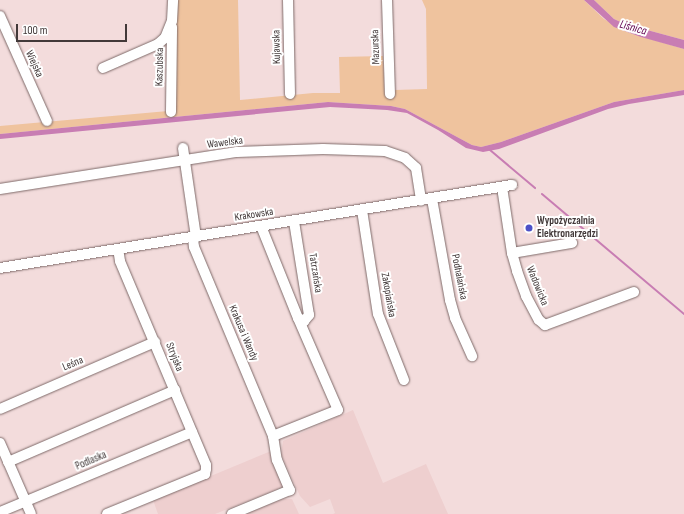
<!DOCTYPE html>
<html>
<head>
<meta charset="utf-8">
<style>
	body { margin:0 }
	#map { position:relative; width:684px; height:514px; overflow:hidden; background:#f3dcdc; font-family:"Sofia Sans Condensed",sans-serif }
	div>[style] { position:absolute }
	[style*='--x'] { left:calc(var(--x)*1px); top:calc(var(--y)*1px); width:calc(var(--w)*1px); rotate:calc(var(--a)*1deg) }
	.built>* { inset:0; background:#eecfcf }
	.green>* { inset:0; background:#efc39e }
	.water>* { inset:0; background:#c87db3 }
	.stream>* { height:2px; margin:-1px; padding:0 1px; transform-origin:1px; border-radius:1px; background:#c87db3 }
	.roads { filter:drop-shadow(0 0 1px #7e6a69) drop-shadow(0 0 1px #7e6a69) }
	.minor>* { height:10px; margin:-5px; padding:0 5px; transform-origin:5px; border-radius:5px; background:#fff }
	.dots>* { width:11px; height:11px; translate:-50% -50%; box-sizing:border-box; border:2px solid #fff; border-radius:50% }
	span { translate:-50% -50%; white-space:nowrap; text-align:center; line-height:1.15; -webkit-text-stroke:4px #fff; paint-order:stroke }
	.street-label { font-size:11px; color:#423939 }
	.poi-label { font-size:11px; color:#423939; font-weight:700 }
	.left { translate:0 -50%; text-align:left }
	.water-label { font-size:12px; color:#60004f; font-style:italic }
	.scale { position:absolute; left:16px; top:24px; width:111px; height:18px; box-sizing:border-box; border:2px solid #423939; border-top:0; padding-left:5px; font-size:12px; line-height:14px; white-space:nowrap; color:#423939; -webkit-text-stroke:3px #fff; paint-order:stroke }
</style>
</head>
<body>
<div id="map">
	<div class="built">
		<i style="clip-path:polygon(353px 410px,383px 483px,426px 464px,448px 514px,333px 514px,335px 513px,330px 499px,310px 507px,300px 496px,281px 454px,283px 441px)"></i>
		<i style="clip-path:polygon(271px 451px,272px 459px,283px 487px,215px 514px,158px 514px,153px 500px)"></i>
		<i style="clip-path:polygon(282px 499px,292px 499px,299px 514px,246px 514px)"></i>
	</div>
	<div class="green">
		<i style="clip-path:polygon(176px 0,238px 0,240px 100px,313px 93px,340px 93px,339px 57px,383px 56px,385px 96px,395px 97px,395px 90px,427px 89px,426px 9px,422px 0,584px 0,604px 19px,627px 32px,684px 49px,684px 90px,614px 102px,501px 142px,481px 147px,472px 145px,405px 109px,391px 106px,328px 102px,0 134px,0 126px,168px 111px)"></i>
		<i style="clip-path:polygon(594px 0,684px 0,684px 40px,625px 24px,614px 19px)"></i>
	</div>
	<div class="water">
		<i style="clip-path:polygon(584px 0,594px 0,614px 19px,625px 24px,684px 40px,684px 49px,641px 37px,614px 27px)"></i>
		<i style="clip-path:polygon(684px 90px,684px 95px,629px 104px,608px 109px,499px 149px,483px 152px,466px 148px,438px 130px,407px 113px,387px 110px,330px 107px,0 139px,0 134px,328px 102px,391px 106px,405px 109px,472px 145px,481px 147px,501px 142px,614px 102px)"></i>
	</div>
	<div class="stream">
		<i style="--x:490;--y:150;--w:59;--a:40.2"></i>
		<i style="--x:542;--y:194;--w:186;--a:40.2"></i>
	</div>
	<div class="roads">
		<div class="minor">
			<i style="--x:288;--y:0;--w:94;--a:88.8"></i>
			<i style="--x:387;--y:0;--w:94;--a:88.2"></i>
			<i style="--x:0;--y:16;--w:115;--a:65.9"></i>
			<i style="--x:103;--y:68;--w:60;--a:-23.6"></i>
			<i style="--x:158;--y:44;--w:9;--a:-41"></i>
			<i style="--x:165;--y:38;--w:18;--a:-68"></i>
			<i style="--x:172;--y:21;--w:21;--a:-87"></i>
			<i style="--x:171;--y:112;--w:85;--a:-89.3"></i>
			<i style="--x:183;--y:148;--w:90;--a:81.7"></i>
			<i style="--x:502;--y:187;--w:67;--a:81.4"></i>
			<i style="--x:512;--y:253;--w:19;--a:74"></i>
			<i style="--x:517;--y:271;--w:27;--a:70"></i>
			<i style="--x:526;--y:296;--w:27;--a:62"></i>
			<i style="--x:539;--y:320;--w:8;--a:40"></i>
			<i style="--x:545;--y:325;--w:95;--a:-20.3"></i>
			<i style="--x:0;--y:189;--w:240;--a:-8.9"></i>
			<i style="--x:237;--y:152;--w:86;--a:-2"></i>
			<i style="--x:323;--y:149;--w:62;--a:1.8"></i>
			<i style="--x:385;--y:151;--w:21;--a:19"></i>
			<i style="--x:405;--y:158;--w:15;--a:42"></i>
			<i style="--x:416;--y:168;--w:33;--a:81"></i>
			<i style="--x:432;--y:199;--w:103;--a:79.9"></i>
			<i style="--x:450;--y:300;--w:19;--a:74"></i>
			<i style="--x:455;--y:318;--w:42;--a:65.9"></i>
			<i style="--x:362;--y:210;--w:105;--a:81.3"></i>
			<i style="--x:378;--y:314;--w:71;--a:68.5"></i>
			<i style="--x:261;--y:226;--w:99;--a:68.1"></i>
			<i style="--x:298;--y:318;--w:7;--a:27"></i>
			<i style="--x:304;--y:321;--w:8;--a:-50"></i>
			<i style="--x:309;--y:315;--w:95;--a:-99.1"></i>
			<i style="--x:193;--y:238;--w:9;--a:84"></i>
			<i style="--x:194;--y:247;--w:205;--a:67.3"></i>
			<i style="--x:273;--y:436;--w:24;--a:81"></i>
			<i style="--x:277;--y:460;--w:33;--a:67"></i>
			<i style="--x:290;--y:490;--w:63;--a:157.5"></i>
			<i style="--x:512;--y:253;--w:61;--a:-9.5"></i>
			<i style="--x:0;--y:268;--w:519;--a:-9.21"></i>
			<i style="--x:0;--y:409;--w:169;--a:-23.4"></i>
			<i style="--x:273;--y:436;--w:70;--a:-21.8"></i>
			<i style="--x:338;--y:410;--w:100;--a:-113.5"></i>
			<i style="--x:0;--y:443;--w:77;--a:66.4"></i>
			<i style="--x:8;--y:462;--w:182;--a:-23.3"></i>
			<i style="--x:0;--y:512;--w:208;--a:-22.6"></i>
			<i style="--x:107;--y:514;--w:106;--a:-22.2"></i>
			<i style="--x:205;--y:474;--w:5;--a:-79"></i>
			<i style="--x:206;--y:469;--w:4;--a:-90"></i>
			<i style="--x:206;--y:465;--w:221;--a:-112.9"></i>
			<i style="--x:120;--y:261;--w:12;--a:-99"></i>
		</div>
	</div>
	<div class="dots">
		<i style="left:529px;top:228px;background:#4d51c7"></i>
	</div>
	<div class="street-label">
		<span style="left:277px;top:47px;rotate:-91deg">Kujawska</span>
		<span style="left:376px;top:47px;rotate:-92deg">Mazurska</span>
		<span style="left:34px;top:64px;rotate:66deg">Wiejska</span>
		<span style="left:160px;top:67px;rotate:-89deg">Kaszubska</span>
		<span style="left:225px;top:143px;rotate:-7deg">Wawelska</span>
		<span style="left:254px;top:215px;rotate:-9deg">Krakowska</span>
		<span style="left:315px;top:273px;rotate:81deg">Tatrzańska</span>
		<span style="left:459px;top:277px;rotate:79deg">Podhalańska</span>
		<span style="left:537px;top:286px;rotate:68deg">Wadowicka</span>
		<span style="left:388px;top:295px;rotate:80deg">Zakopiańska</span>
		<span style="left:243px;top:333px;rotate:67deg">Krakusa i Wandy</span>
		<span style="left:174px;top:357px;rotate:68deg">Stryjska</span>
		<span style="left:73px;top:364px;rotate:-23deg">Leśna</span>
		<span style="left:91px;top:461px;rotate:-23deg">Podlaska</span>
	</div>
	<div class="poi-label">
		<span class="left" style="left:537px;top:228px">Wypożyczalnia<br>Elektronarzędzi</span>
	</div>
	<div class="water-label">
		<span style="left:633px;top:28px;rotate:16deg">Liśnica</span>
	</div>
	<div class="scale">100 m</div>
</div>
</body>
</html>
